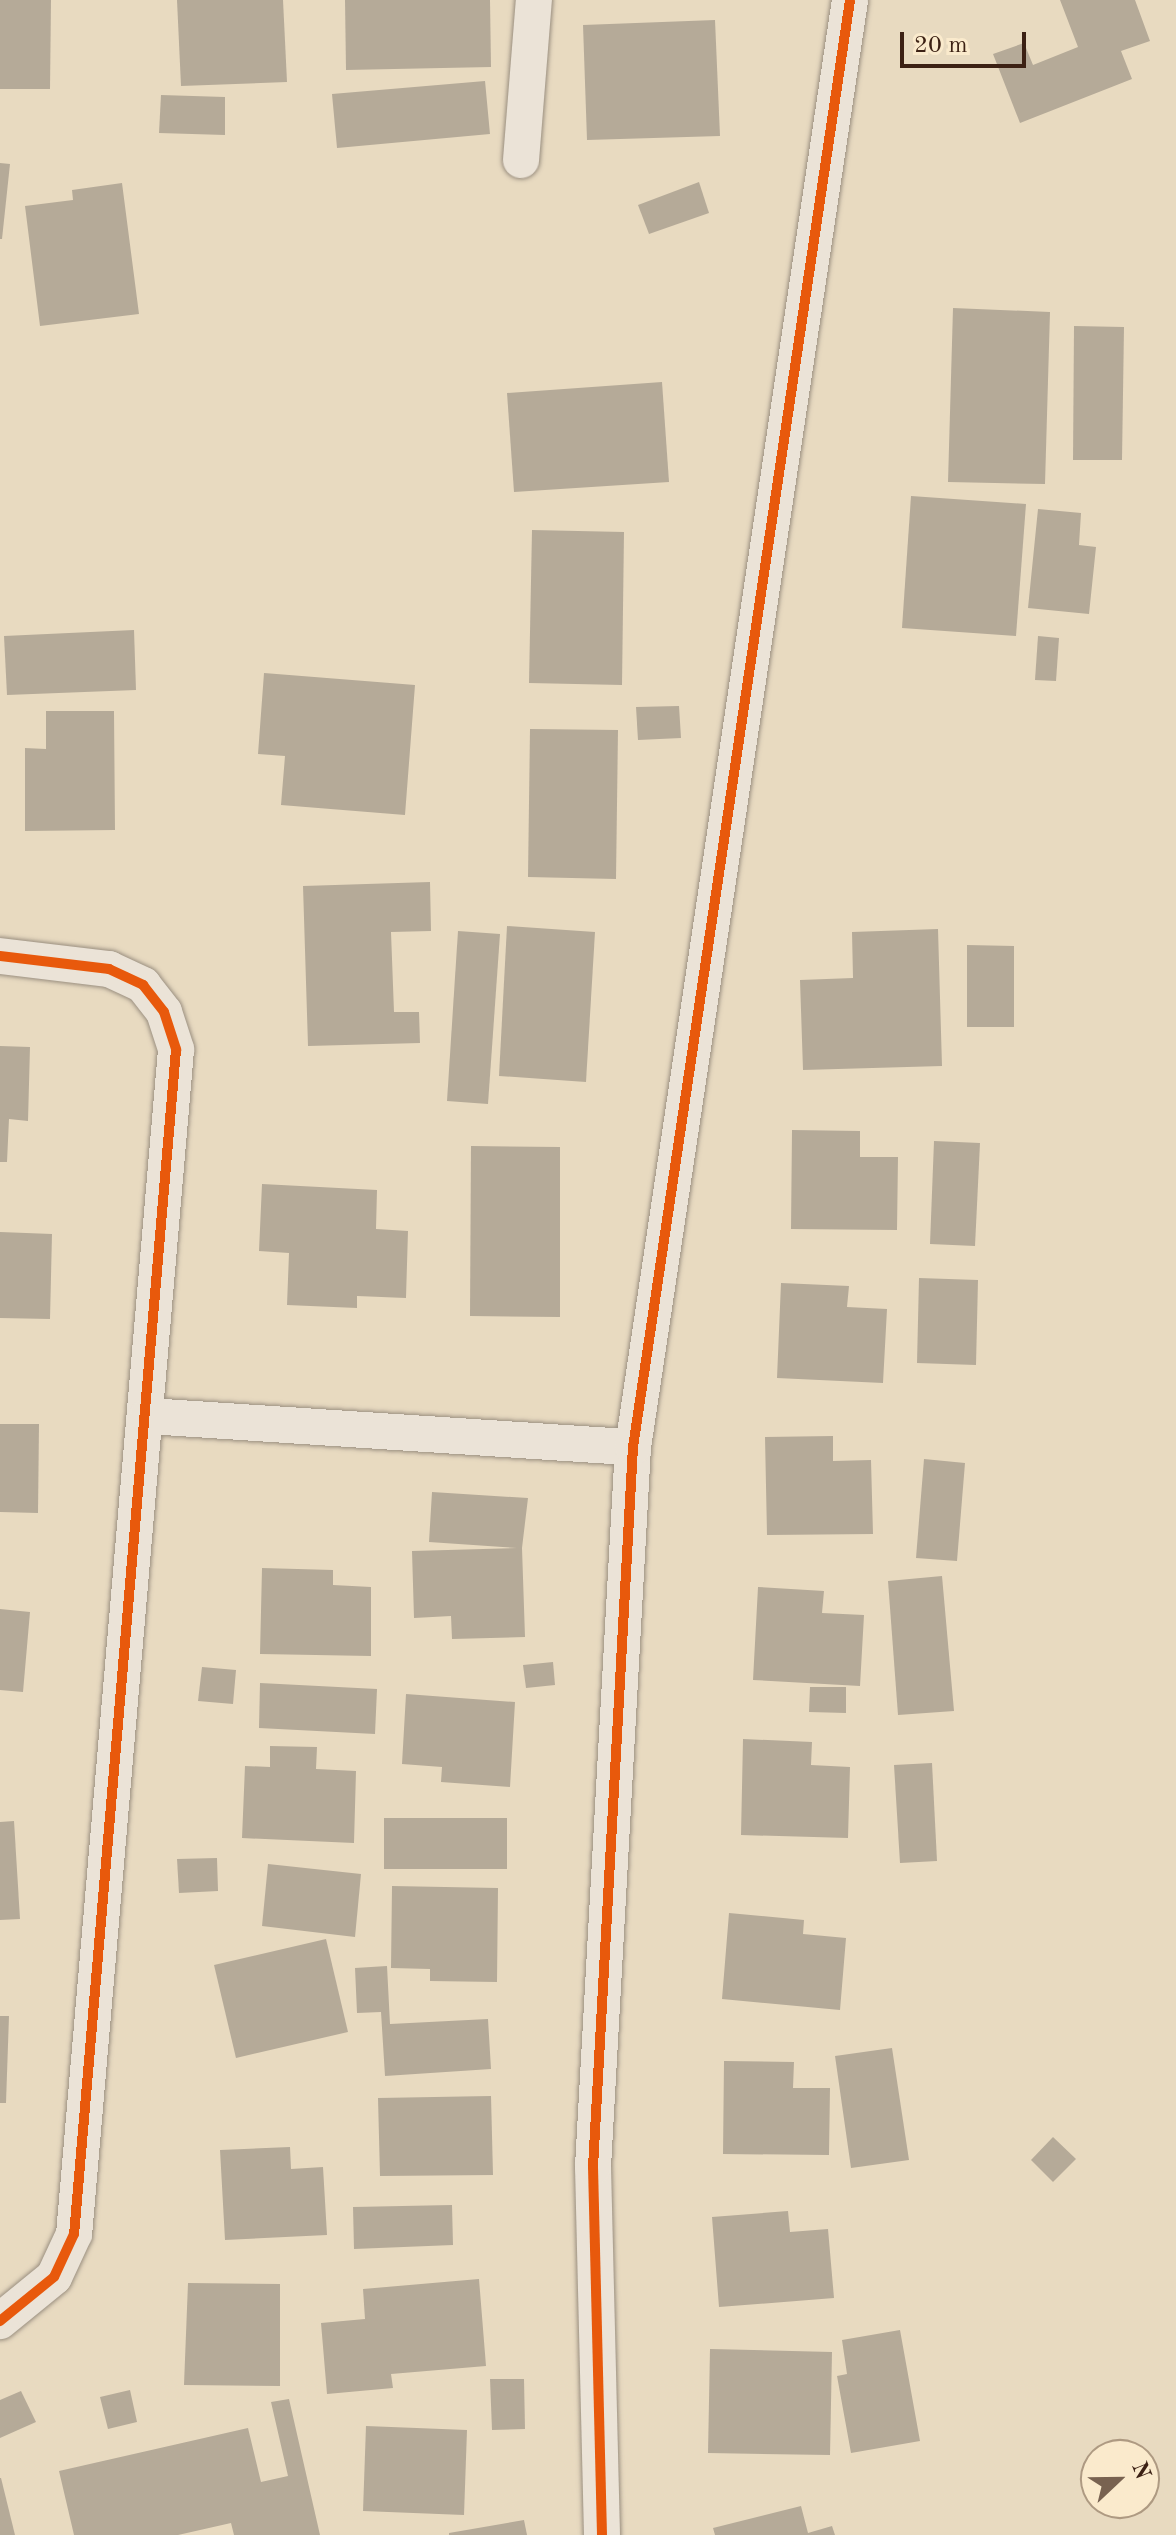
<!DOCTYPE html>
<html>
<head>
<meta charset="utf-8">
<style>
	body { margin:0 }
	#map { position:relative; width:1176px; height:2535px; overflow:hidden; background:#e8dac0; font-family:"Old Standard TT",serif }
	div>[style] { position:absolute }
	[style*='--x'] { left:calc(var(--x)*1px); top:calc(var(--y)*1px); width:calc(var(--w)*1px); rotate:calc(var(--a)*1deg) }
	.building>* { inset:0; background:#b5aa98 }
	.roads { filter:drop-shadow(0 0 2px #9a8f80) drop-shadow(0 0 2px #9a8f80) }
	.street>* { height:36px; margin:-18px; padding:0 18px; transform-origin:18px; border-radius:18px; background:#ebe3d7 }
	.cycleway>* { height:10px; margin:-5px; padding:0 5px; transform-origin:5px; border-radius:5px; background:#e8590c }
	span { translate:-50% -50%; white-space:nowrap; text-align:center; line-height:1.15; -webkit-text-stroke:8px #faeacc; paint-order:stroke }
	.north { position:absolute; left:1080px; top:2439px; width:80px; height:80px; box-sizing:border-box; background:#faeacc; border:2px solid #ae9a82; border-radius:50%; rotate:68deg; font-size:22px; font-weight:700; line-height:32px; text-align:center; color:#3c2114 }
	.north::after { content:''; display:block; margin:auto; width:28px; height:36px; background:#786250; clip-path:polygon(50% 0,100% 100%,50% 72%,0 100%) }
	.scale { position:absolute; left:900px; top:32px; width:126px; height:36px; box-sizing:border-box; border:4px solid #3c2114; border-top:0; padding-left:10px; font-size:24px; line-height:28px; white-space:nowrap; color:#3c2114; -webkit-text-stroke:6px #faeacc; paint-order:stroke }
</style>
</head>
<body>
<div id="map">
	<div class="building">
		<i style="clip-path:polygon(0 0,51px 0,50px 89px,0 89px)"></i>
		<i style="clip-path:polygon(177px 0,283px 0,287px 82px,181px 86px)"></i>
		<i style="clip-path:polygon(345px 0,490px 0,491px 67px,346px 70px)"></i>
		<i style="clip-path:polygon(1060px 0,1135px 0,1150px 41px,1121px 51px,1132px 79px,1020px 123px,993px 54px,1024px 43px,1033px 65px,1078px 47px)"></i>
		<i style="clip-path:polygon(715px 20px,720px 136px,587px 140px,583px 25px)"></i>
		<i style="clip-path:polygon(485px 81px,490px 134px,337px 148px,332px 94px)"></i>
		<i style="clip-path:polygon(161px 95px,225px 97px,225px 135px,159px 133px)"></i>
		<i style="clip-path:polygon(0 163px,10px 164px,2px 239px,0 239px)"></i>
		<i style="clip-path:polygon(699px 182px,709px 213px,649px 234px,638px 205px)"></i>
		<i style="clip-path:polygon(122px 183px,139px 314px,40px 326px,25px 206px,73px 200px,72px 190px)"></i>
		<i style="clip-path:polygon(953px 308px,1050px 312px,1045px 484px,948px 482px)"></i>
		<i style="clip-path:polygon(1074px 326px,1124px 327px,1122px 460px,1073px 460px)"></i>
		<i style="clip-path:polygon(662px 382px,669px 482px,514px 492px,507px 393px)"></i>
		<i style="clip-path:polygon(911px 496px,1026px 504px,1016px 636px,902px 628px)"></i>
		<i style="clip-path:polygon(1038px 509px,1081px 513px,1079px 545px,1096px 547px,1089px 614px,1028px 608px)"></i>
		<i style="clip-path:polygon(532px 530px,624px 532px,622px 685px,529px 683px)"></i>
		<i style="clip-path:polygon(134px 630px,136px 690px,7px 695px,4px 636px)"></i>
		<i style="clip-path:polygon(1038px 636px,1059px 638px,1056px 681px,1035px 680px)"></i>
		<i style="clip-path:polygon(264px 673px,415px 685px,405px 815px,281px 805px,285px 756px,258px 754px)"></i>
		<i style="clip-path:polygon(679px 706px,681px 738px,638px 740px,636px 707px)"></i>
		<i style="clip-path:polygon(46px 711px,114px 711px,115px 830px,25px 831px,25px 748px,46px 749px)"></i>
		<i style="clip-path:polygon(530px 729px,618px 730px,616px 879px,528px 877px)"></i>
		<i style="clip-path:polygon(430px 882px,431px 931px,391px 932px,394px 1012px,419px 1012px,420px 1043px,308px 1046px,303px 886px)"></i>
		<i style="clip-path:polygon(507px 926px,595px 932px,586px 1082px,499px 1076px)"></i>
		<i style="clip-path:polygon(938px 929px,942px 1066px,803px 1070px,800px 980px,853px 978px,852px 932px)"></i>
		<i style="clip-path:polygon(458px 931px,500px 934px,488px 1104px,447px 1101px)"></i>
		<i style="clip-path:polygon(967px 945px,1014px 946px,1014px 1027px,967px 1027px)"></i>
		<i style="clip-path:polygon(0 1046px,30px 1047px,28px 1121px,9px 1119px,7px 1162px,0 1162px)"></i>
		<i style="clip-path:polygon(792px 1130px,860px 1131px,860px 1157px,898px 1157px,897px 1230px,791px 1229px)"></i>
		<i style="clip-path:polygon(934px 1141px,980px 1143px,975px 1246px,930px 1244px)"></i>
		<i style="clip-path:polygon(471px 1146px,560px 1147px,560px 1317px,470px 1316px)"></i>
		<i style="clip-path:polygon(262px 1184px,377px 1190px,376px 1229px,408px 1231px,406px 1298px,357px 1296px,357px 1308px,287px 1305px,289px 1253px,259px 1251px)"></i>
		<i style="clip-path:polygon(0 1232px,52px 1234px,50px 1319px,0 1318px)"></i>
		<i style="clip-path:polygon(919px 1278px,978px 1280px,976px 1365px,917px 1363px)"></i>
		<i style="clip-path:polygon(781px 1283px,849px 1286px,847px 1307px,887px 1309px,883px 1383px,777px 1378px)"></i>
		<i style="clip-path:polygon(0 1424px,39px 1424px,38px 1513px,0 1512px)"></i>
		<i style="clip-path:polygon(833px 1436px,833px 1461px,871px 1460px,873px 1534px,767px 1535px,765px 1437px)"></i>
		<i style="clip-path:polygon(924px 1459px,965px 1463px,957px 1561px,916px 1558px)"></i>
		<i style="clip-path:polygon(432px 1492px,528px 1498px,522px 1548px,525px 1637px,452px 1639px,451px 1616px,414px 1618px,412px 1551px,517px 1548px,429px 1542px)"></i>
		<i style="clip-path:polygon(262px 1568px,333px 1570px,333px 1585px,371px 1587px,371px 1656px,260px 1654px)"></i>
		<i style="clip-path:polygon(942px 1576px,954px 1711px,898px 1715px,888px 1581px)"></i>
		<i style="clip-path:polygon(758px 1587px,824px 1591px,822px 1613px,864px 1615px,860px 1686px,753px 1680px)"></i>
		<i style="clip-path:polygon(0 1609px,30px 1612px,23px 1692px,0 1690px)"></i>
		<i style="clip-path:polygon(553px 1662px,555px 1685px,526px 1688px,523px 1665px)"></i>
		<i style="clip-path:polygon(202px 1667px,236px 1670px,233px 1704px,198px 1701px)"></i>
		<i style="clip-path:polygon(260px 1683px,377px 1689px,375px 1734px,259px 1728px)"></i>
		<i style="clip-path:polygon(810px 1687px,846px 1687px,846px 1713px,809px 1712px)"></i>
		<i style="clip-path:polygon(406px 1694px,515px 1702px,510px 1787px,441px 1782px,442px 1767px,402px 1764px)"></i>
		<i style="clip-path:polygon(743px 1739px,812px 1742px,811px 1765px,850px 1767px,848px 1838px,741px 1835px)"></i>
		<i style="clip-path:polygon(270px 1746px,317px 1747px,316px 1769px,356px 1771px,354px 1843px,242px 1838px,245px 1766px,270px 1767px)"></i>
		<i style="clip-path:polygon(932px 1763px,937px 1861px,900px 1863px,894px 1765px)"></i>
		<i style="clip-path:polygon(384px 1818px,507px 1818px,507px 1869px,384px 1869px)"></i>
		<i style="clip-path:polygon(14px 1821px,20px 1919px,0 1920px,0 1822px)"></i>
		<i style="clip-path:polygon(217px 1858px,218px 1891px,179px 1893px,177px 1859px)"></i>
		<i style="clip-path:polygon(268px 1864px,361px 1874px,355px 1937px,262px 1926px)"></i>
		<i style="clip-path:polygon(392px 1886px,498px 1888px,497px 1982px,430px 1981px,430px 1969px,391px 1968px)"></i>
		<i style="clip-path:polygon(729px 1913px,804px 1920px,803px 1934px,846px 1938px,840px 2010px,722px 1999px)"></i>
		<i style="clip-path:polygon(326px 1939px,348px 2032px,236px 2058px,214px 1965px)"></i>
		<i style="clip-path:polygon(387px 1966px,390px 2024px,488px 2019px,491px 2069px,385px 2076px,381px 2012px,357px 2013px,355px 1968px)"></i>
		<i style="clip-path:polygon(0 2016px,9px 2016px,6px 2103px,0 2103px)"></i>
		<i style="clip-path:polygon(892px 2048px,909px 2160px,851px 2168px,835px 2056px)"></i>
		<i style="clip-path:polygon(724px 2061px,794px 2062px,793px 2088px,830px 2088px,829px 2155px,723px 2154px)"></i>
		<i style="clip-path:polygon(491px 2096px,493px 2175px,380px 2176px,378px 2098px)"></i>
		<i style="clip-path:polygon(1053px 2137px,1076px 2159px,1053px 2182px,1031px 2160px)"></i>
		<i style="clip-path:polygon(290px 2147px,291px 2169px,323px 2167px,327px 2235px,225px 2240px,220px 2150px)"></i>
		<i style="clip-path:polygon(452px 2205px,453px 2245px,354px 2249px,353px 2207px)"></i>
		<i style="clip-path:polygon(788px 2211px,790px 2232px,828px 2229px,834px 2298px,719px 2307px,712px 2217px)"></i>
		<i style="clip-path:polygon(479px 2279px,486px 2366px,391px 2374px,393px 2388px,327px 2394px,321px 2323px,365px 2319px,363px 2289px)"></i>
		<i style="clip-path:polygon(188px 2283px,280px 2284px,280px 2386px,184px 2385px)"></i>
		<i style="clip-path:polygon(900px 2330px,920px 2441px,851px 2453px,837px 2376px,847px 2374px,842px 2340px)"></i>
		<i style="clip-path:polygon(710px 2349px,832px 2352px,830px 2455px,708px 2453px)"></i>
		<i style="clip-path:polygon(490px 2379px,524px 2379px,525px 2429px,492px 2430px)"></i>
		<i style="clip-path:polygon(130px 2390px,137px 2422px,108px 2429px,100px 2397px)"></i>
		<i style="clip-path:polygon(21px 2391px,36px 2422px,0 2438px,0 2400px)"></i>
		<i style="clip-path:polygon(289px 2399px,320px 2535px,234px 2535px,231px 2523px,178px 2535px,74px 2535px,59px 2471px,248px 2428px,261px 2482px,288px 2476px,271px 2402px)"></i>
		<i style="clip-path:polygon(366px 2426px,467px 2430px,464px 2515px,363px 2511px)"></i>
		<i style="clip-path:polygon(0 2478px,1px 2478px,15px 2535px,0 2535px)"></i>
		<i style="clip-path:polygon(801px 2506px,808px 2533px,832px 2526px,835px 2535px,715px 2535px,713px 2528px)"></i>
		<i style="clip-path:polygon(524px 2520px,527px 2535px,449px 2535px,449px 2533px)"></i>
	</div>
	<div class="roads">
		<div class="street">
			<i style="--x:521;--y:160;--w:161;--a:-85.4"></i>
			<i style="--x:0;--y:956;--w:110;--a:6.8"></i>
			<i style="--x:109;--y:969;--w:38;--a:25"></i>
			<i style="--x:143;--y:985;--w:34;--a:52"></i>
			<i style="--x:164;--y:1012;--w:40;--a:72"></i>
			<i style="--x:176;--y:1050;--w:1188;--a:94.92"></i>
			<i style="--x:74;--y:2234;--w:47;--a:114.9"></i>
			<i style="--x:54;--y:2277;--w:70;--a:140.8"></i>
			<i style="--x:148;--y:1416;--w:486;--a:3.7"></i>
			<i style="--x:602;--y:2535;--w:368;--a:-91.4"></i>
			<i style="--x:593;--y:2167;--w:721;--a:-86.82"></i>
			<i style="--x:633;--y:1447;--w:1463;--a:-81.47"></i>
		</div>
	</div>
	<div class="cycleway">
		<i style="--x:0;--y:956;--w:110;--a:6.8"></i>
		<i style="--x:109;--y:969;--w:38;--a:25"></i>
		<i style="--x:143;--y:985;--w:34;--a:52"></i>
		<i style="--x:164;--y:1012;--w:40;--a:72"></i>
		<i style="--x:176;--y:1050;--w:1188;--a:94.92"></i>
		<i style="--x:74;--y:2234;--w:47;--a:114.9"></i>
		<i style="--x:54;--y:2277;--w:70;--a:140.8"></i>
		<i style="--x:602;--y:2535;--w:368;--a:-91.4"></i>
		<i style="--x:593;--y:2167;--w:721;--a:-86.82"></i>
		<i style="--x:633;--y:1447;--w:1463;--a:-81.47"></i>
	</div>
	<div class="north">N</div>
	<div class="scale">20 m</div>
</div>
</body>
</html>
